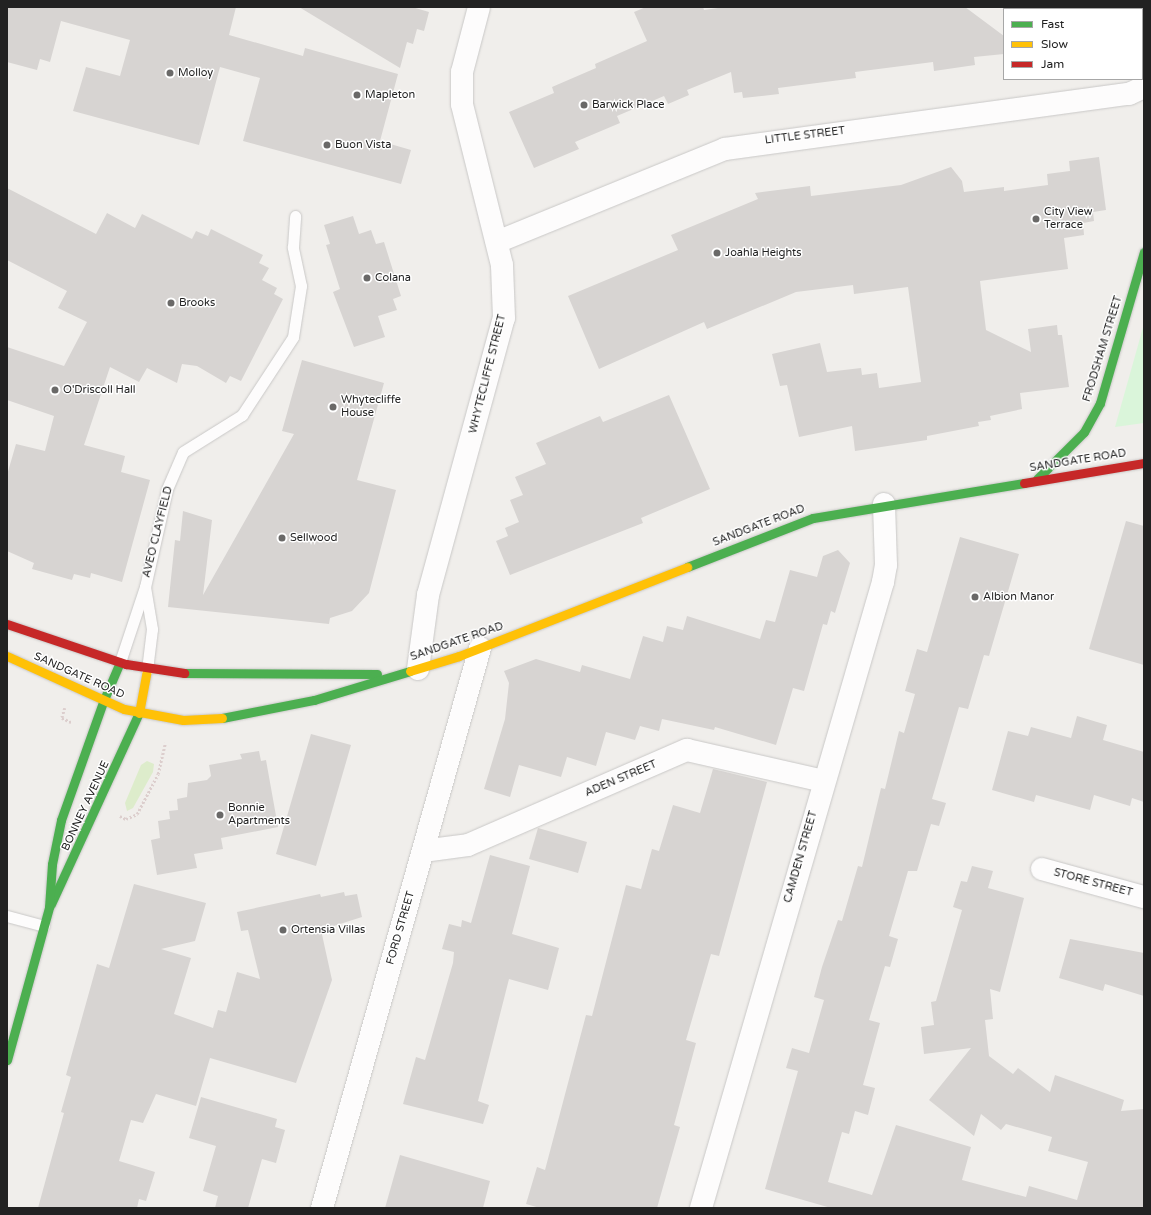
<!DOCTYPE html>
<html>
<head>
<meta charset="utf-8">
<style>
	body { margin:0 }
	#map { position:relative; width:1151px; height:1215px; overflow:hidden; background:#f0eeeb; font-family:"Varela Round",sans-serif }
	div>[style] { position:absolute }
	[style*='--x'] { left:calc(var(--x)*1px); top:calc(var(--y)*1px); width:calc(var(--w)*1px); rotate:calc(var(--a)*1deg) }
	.grass>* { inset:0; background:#ddeccb }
	.park>* { inset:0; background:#daf5da }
	.building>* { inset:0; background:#d7d4d2 }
	.path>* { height:2.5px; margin-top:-1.25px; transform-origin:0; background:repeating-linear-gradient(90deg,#dccecd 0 2px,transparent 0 4px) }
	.roads { filter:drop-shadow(0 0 1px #c9c8c7) drop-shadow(0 0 1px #c9c8c7) }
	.lane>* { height:11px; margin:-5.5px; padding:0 5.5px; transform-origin:5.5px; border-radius:5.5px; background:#fdfcfc }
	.street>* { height:22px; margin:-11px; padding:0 11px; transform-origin:11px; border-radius:11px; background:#fdfcfc }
	.fast>* { height:9px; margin:-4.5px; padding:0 4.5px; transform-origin:4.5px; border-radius:4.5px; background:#4caf50 }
	.slow>* { height:9px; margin:-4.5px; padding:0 4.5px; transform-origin:4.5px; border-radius:4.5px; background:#ffc107 }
	.jam>* { height:9px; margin:-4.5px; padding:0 4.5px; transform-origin:4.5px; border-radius:4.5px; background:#c62828 }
	.dots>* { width:11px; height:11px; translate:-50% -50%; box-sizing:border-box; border:2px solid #fff; border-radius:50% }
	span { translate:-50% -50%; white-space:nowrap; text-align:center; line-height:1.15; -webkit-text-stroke:3px #fff; paint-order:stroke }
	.poi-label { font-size:11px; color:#222 }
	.left { translate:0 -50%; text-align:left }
	.street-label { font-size:11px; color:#222 }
	.frame { position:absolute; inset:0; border:8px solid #222; pointer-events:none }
	.legend { position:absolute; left:1003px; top:8px; width:140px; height:72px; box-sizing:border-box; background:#fff; border:1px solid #a7a7a7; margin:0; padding:5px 7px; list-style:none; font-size:12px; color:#222 }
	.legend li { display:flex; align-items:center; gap:8px; height:20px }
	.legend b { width:20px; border:1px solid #a7a7a7 }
</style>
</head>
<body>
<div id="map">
	<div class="grass">
		<i style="clip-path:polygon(147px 761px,154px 764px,153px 772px,133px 808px,127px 811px,125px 803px,141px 765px)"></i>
	</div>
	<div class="park">
		<i style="clip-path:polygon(1144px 324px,1144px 423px,1115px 427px)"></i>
	</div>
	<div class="building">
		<i style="clip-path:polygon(7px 7px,236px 7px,229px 35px,303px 56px,305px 48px,398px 74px,380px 141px,411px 150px,401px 184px,243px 141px,260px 78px,220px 67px,199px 145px,73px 111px,86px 67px,120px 76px,130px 40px,61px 21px,50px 62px,40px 59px,37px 70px,7px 62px)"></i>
		<i style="clip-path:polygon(299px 7px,412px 7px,429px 12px,424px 31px,417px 29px,413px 44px,407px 42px,400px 68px)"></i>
		<i style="clip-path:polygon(646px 7px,703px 7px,704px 10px,725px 7px,965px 7px,1004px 36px,1004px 54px,974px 57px,975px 65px,934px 71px,933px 62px,855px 72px,856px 78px,778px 88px,779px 94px,743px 98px,742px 92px,734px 93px,731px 72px,687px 90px,689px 95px,668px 104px,664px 96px,617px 116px,620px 123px,575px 142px,579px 149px,534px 168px,509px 112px,554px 93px,552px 87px,596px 68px,595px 64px,647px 41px,634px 12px)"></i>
		<i style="clip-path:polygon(1099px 157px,1106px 210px,1093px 212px,1094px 221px,1083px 223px,1084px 235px,1064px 238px,1068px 269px,980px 281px,986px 330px,1031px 352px,1028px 329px,1057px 325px,1058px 335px,1062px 335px,1069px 387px,1020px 393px,1022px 409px,990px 416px,991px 420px,978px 422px,979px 426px,927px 436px,927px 440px,855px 451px,852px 426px,799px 437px,787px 385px,780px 386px,772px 354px,820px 343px,827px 372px,861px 368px,862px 375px,877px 373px,879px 388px,921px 382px,908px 287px,854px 294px,853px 285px,796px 292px,707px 329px,704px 322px,599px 369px,568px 296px,678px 250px,671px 235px,758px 199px,755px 193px,810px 186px,811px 196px,901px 185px,951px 167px,962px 181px,964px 192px,1004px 187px,1004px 191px,1048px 185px,1047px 174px,1070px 171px,1069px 161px)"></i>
		<i style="clip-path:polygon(7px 188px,96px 234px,107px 213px,135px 228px,142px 214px,192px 239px,196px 231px,208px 236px,211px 229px,263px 255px,259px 263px,269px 268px,262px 280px,277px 288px,274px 294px,283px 299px,241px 381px,230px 376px,226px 383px,197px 366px,182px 364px,177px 383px,147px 368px,139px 382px,110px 367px,84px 445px,125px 456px,121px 472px,150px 480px,122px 582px,91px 573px,90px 578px,74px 574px,72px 580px,32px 569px,34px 563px,7px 551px,7px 475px,16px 444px,45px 451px,54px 416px,7px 400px,7px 347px,64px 366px,87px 322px,58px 308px,67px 291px,7px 260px)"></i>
		<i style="clip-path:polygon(353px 216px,359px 234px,371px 230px,376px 244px,384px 242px,401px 296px,393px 299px,397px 310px,378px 316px,385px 337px,354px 347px,333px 292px,340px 289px,326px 245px,330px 244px,324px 225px)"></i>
		<i style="clip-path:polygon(302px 360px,384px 383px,357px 480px,396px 490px,369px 593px,352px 611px,330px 618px,329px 624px,168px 607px,175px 540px,180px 541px,183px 511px,212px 520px,203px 595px,294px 434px,282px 431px)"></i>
		<i style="clip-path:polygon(669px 395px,710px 489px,641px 518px,643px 523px,510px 575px,496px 541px,508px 536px,505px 528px,519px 522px,510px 500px,523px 495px,515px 477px,546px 464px,536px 443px,600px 416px,603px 422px)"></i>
		<i style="clip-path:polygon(1126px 521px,1144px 526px,1144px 665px,1089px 649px)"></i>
		<i style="clip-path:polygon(960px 537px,1019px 554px,989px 656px,984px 655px,968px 709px,959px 707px,932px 799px,946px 803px,939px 826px,931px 824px,917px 871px,908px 871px,889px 936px,898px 939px,890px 967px,885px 966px,869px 1020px,880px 1023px,863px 1085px,875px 1088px,868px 1115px,855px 1111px,849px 1134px,842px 1132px,828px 1182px,872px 1195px,896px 1125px,971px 1147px,962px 1180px,1026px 1197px,1029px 1186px,1077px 1200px,1088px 1162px,1048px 1151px,1052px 1137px,1006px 1124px,1001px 1130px,981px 1114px,974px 1136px,929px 1100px,971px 1048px,924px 1054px,921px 1027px,934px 1025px,931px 1002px,936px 1001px,962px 910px,953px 907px,961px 881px,967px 882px,972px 866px,993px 871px,988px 888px,1024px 898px,1000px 992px,990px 989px,993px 1019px,985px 1020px,989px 1056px,1013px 1074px,1018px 1068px,1050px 1092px,1055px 1075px,1124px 1100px,1121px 1111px,1144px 1109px,1144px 1208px,831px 1208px,765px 1189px,798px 1071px,786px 1068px,792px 1048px,809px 1053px,824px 1000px,814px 997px,822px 967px,838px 920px,842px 921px,858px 866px,862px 867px,881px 788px,885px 789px,899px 731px,904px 733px,915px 694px,905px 691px,917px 649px,927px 652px)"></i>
		<i style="clip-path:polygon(838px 550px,850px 563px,835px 613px,831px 611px,827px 625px,823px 624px,804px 691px,793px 688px,776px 745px,715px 727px,714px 730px,662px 719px,659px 731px,640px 726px,635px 740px,606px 732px,596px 766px,567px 757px,561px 777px,519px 765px,510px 797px,484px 789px,505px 719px,509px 683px,504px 671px,536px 659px,580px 672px,582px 665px,630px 679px,643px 636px,663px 642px,667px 626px,683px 630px,687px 616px,760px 639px,766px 620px,775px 622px,790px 570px,817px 577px,823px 556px)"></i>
		<i style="clip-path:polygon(1077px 716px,1107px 725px,1103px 740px,1144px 752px,1144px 802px,1132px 798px,1130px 806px,1094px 795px,1090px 810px,1036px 795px,1034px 802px,992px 790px,1008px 731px,1028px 736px,1031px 727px,1071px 738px)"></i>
		<i style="clip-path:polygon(311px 734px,351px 745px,316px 866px,276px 854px)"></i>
		<i style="clip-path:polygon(259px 751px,261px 761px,266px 760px,278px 827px,221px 838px,223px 849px,194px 854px,197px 868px,157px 875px,151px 840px,160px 838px,158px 821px,170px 819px,169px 811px,178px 810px,177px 799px,187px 797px,188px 783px,207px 780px,211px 776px,209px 765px,242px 759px,240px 754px)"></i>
		<i style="clip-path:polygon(713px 769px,767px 782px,719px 956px,711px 954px,686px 1040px,696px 1043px,674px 1125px,680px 1127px,657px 1208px,540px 1208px,526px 1204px,537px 1167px,545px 1170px,586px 1015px,592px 1016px,626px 885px,641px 889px,652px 849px,659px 851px,673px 805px,700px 813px)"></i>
		<i style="clip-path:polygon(538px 828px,587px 842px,578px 873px,529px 859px)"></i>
		<i style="clip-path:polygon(490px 855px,530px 866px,512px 934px,559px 948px,548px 990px,509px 979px,478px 1101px,489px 1105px,483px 1124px,403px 1104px,416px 1057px,425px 1060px,453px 963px,454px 952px,442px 949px,449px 924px,461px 927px,462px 920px,471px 923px)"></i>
		<i style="clip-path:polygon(134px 884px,206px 903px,195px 941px,161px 949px,191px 958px,174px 1014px,213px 1028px,218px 1010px,226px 1012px,237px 972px,260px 979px,248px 930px,241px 931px,237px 912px,320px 894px,321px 897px,344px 892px,345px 896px,357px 894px,362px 917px,321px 930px,332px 980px,296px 1083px,210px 1058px,196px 1106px,156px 1094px,143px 1123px,131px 1120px,119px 1161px,155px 1172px,146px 1201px,139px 1199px,137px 1208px,38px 1208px,64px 1113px,61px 1112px,71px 1077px,66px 1075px,97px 964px,109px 968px)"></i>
		<i style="clip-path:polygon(1070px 939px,1144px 953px,1144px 996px,1105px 984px,1103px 991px,1059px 978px)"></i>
		<i style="clip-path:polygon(201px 1097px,277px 1119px,275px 1127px,285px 1130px,276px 1163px,262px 1159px,248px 1208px,215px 1208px,218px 1196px,203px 1191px,216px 1146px,189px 1138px)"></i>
		<i style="clip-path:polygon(400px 1155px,490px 1181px,483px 1208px,385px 1208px)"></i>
	</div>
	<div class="path">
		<i style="--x:65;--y:708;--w:10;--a:107"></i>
		<i style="--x:62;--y:718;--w:10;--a:24"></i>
		<i style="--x:120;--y:816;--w:7;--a:27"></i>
		<i style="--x:126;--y:819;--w:12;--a:-24"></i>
		<i style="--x:137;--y:814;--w:45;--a:-62.3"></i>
		<i style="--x:158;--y:774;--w:32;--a:-77"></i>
	</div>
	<div class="roads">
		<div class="lane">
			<i style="--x:145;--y:587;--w:43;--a:80.5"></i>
			<i style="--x:152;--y:629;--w:41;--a:97"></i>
			<i style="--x:120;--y:662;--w:79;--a:-71.6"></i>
			<i style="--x:145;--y:587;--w:100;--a:-77.3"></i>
			<i style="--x:167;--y:489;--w:40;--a:-66.6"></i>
			<i style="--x:183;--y:452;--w:70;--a:-32.1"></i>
			<i style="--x:242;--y:415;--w:93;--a:-56.8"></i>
			<i style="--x:293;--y:337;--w:52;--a:-81.1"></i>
			<i style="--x:301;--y:286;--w:40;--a:-102"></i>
			<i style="--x:293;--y:247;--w:31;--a:-86"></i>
			<i style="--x:7;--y:916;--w:38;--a:15"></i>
		</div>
		<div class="street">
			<i style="--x:497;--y:242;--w:246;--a:-22.2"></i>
			<i style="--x:725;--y:149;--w:408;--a:-7.8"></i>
			<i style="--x:1129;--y:94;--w:17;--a:-25"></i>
			<i style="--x:418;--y:669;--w:75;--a:-82.3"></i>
			<i style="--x:428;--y:595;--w:287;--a:-74.7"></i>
			<i style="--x:504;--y:318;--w:53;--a:-92.2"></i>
			<i style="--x:502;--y:265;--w:166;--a:-104"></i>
			<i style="--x:462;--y:104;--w:32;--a:-90"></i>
			<i style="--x:462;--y:72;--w:67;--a:-75.3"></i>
			<i style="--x:423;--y:851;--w:45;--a:-7.6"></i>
			<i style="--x:468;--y:845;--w:239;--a:-23.5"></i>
			<i style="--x:687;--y:750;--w:139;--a:12.8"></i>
			<i style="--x:1042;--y:869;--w:106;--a:15.4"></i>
			<i style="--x:322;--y:1208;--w:582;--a:-74.24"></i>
			<i style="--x:701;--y:1208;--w:652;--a:-73.79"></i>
			<i style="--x:883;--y:582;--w:17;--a:-80"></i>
			<i style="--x:886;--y:565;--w:61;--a:-91.9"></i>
		</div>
		<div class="fast">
			<i style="--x:1037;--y:479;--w:66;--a:-45"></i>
			<i style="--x:1084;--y:432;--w:33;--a:-61"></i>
			<i style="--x:1100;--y:403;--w:157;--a:-73.8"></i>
			<i style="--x:687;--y:567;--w:135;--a:-21.3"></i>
			<i style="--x:813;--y:518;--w:214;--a:-9.4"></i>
			<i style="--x:184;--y:673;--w:193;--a:0.3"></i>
			<i style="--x:103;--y:702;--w:43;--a:-67"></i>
			<i style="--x:222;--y:718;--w:94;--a:-11.1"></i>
			<i style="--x:314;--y:700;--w:100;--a:-16.8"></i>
			<i style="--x:51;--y:904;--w:210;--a:-65.3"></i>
			<i style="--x:7;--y:1060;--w:159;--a:-74.6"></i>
			<i style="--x:49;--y:907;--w:43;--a:-86"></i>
			<i style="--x:52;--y:864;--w:45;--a:-78.4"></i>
			<i style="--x:61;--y:820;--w:125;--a:-70.4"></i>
		</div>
		<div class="slow">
			<i style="--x:7;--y:656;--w:128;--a:24.4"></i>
			<i style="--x:124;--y:709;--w:60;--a:10.6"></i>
			<i style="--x:183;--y:720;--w:39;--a:-3"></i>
			<i style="--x:410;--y:671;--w:51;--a:-17"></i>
			<i style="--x:459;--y:656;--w:245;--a:-21.3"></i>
			<i style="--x:139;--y:713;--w:44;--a:-79.5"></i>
		</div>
		<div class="jam">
			<i style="--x:1024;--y:483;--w:122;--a:-9.5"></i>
			<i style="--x:7;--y:624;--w:126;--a:18.6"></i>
			<i style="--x:126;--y:664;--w:59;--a:8.8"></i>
		</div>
	</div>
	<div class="dots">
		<i style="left:170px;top:73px;background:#6a6968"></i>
		<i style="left:357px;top:95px;background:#6a6968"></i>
		<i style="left:584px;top:105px;background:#6a6968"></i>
		<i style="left:327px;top:145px;background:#6a6968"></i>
		<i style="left:1036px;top:219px;background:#6a6968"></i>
		<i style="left:717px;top:253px;background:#6a6968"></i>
		<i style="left:367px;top:278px;background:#6a6968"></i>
		<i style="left:171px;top:303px;background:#6a6968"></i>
		<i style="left:55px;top:390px;background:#6a6968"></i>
		<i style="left:333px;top:407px;background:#6a6968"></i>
		<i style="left:282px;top:538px;background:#6a6968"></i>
		<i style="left:975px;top:597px;background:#6a6968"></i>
		<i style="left:220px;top:815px;background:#6a6968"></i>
		<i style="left:283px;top:930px;background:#6a6968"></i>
	</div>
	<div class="poi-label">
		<span class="left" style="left:178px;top:73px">Molloy</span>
		<span class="left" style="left:365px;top:95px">Mapleton</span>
		<span class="left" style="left:592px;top:105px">Barwick Place</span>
		<span class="left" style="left:335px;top:145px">Buon Vista</span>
		<span class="left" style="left:1044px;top:219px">City View<br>Terrace</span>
		<span class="left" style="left:725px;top:253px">Joahla Heights</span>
		<span class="left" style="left:375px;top:278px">Colana</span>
		<span class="left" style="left:179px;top:303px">Brooks</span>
		<span class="left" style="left:63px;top:390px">O'Driscoll Hall</span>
		<span class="left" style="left:341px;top:407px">Whytecliffe<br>House</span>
		<span class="left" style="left:290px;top:538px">Sellwood</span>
		<span class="left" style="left:983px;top:597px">Albion Manor</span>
		<span class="left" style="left:228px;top:815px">Bonnie<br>Apartments</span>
		<span class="left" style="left:291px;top:930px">Ortensia Villas</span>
	</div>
	<div class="street-label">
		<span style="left:805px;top:136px;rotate:-7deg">LITTLE STREET</span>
		<span style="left:1103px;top:349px;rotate:-73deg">FRODSHAM STREET</span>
		<span style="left:488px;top:374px;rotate:-76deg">WHYTECLIFFE STREET</span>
		<span style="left:1078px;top:461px;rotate:-9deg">SANDGATE ROAD</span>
		<span style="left:759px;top:526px;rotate:-21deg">SANDGATE ROAD</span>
		<span style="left:158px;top:532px;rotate:-76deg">AVEO CLAYFIELD</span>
		<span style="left:457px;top:642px;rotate:-19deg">SANDGATE ROAD</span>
		<span style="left:79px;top:676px;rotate:24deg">SANDGATE ROAD</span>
		<span style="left:621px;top:779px;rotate:-23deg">ADEN STREET</span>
		<span style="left:86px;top:806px;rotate:-65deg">BONNEY AVENUE</span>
		<span style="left:801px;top:857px;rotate:-74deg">CAMDEN STREET</span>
		<span style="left:1093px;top:883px;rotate:15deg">STORE STREET</span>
		<span style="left:401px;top:928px;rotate:-74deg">FORD STREET</span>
	</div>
	<div class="frame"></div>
	<ul class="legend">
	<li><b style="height:5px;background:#4caf50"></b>Fast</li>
	<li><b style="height:5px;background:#ffc107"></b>Slow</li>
	<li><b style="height:5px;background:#c62828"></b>Jam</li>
	</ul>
</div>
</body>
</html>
